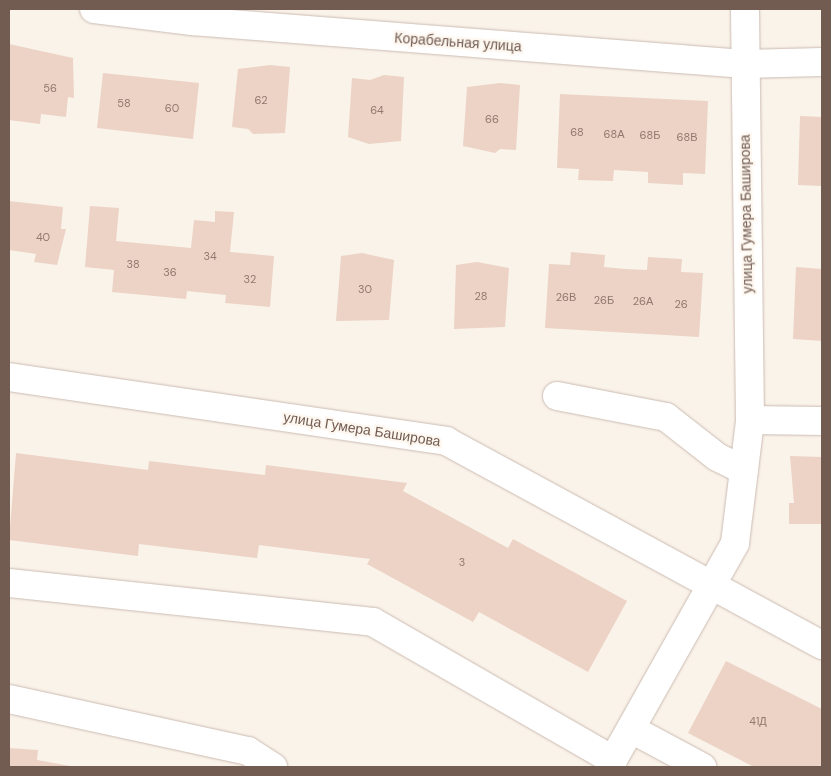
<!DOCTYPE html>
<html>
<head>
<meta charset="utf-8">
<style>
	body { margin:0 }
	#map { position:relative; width:831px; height:776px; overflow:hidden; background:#faf3ea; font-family:"DM Sans",sans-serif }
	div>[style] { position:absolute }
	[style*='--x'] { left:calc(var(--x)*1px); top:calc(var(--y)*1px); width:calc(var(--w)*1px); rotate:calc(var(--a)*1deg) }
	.building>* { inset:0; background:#ecd3c5 }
	.roads { filter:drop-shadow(0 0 1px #cbbbb1) drop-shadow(0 0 1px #cbbbb1) }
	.minor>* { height:28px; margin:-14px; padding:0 14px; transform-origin:14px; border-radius:14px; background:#fff }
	span { translate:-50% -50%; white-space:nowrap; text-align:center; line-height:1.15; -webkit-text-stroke:4.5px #fdf7f0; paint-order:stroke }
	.number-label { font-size:11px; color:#90796d }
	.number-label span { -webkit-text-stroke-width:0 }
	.street-label { font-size:14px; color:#725b50 }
	.frame { position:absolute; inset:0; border:10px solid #725b50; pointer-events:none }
</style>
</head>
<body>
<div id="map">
	<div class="building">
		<i style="clip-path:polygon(9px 44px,73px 58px,74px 98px,68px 97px,66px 117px,41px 114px,40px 124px,9px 120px)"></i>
		<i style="clip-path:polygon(270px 65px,290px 67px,285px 133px,253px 134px,248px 129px,232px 127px,238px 69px)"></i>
		<i style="clip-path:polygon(103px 73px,199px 83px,193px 139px,97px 128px)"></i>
		<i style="clip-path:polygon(384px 75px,404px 77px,401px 141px,369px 144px,348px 137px,352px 78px,370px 80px)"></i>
		<i style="clip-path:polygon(500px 83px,520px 85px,516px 150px,500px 149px,495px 153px,463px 146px,467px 87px)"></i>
		<i style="clip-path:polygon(560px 94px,708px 101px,705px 174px,683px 173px,683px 185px,648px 183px,648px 172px,614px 170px,613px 181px,578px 180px,579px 169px,557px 168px)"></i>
		<i style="clip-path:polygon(800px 116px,822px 117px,822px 186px,798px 185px)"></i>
		<i style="clip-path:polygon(9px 201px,63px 207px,61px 229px,66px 229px,57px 265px,34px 262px,36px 254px,9px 250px)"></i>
		<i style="clip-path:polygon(90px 206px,119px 208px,116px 241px,191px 248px,194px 220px,215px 222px,215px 211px,234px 212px,230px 252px,274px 256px,270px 307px,225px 303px,226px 295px,187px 291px,186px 299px,112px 292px,114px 270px,85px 267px)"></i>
		<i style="clip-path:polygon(571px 252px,605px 255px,604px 267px,625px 269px,647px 270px,648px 257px,682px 259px,681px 272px,703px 273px,699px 337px,545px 328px,549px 264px,570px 265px)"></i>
		<i style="clip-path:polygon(362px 253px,394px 260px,389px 320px,336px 321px,341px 256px)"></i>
		<i style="clip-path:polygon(477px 262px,509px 268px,505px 327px,454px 329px,456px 265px)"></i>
		<i style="clip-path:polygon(796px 267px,822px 269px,822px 341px,793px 339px)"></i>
		<i style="clip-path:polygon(16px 453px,148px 470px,149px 461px,265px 475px,266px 465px,407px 483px,403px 491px,508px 548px,513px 539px,627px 601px,588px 672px,479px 612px,473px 622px,367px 564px,370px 559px,259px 545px,257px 558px,139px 544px,138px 556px,9px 540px)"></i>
		<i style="clip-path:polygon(790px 456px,822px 457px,822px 524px,789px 524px,789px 503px,794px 503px)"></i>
		<i style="clip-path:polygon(726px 661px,822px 709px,822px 767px,754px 767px,688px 733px)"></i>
		<i style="clip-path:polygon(9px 748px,38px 750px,37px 760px,76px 767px,9px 767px)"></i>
	</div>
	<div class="roads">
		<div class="minor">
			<i style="--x:94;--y:9;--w:99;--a:7"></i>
			<i style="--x:192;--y:21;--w:554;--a:4.45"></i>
			<i style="--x:744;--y:64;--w:78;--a:-1.5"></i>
			<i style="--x:9;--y:377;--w:442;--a:8.3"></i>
			<i style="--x:446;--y:441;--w:428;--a:28.5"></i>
			<i style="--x:557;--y:396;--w:111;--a:10.9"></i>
			<i style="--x:666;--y:417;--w:65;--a:38.1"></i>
			<i style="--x:717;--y:457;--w:30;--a:26"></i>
			<i style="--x:750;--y:420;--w:72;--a:0.8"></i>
			<i style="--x:9;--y:583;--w:366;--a:6.1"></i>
			<i style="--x:373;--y:622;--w:277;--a:29.9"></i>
			<i style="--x:9;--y:699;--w:245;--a:12.3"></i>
			<i style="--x:248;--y:751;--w:30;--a:33"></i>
			<i style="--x:631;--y:729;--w:81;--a:28.2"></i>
			<i style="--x:609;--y:767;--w:257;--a:-60.6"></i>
			<i style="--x:735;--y:543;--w:124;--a:-83"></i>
			<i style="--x:750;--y:420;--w:411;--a:-90.7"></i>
		</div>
	</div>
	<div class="number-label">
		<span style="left:50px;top:88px">56</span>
		<span style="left:261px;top:100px">62</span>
		<span style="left:124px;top:103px">58</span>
		<span style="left:172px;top:108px">60</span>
		<span style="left:377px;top:110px">64</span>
		<span style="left:492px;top:119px">66</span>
		<span style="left:577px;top:132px">68</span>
		<span style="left:614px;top:134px">68А</span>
		<span style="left:650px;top:135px">68Б</span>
		<span style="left:687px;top:137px">68В</span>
		<span style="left:43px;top:237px">40</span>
		<span style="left:210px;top:256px">34</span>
		<span style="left:133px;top:264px">38</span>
		<span style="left:170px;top:272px">36</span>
		<span style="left:250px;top:279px">32</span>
		<span style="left:365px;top:289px">30</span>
		<span style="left:481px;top:296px">28</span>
		<span style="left:566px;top:297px">26В</span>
		<span style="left:604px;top:300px">26Б</span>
		<span style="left:643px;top:301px">26А</span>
		<span style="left:681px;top:304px">26</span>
		<span style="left:462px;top:562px">3</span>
		<span style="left:758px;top:721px">41Д</span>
	</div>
	<div class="street-label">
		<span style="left:458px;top:42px;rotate:4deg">Корабельная улица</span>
		<span style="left:746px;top:214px;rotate:-91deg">улица Гумера Баширова</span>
		<span style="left:362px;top:429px;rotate:9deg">улица Гумера Баширова</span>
	</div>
	<div class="frame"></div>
</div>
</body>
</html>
